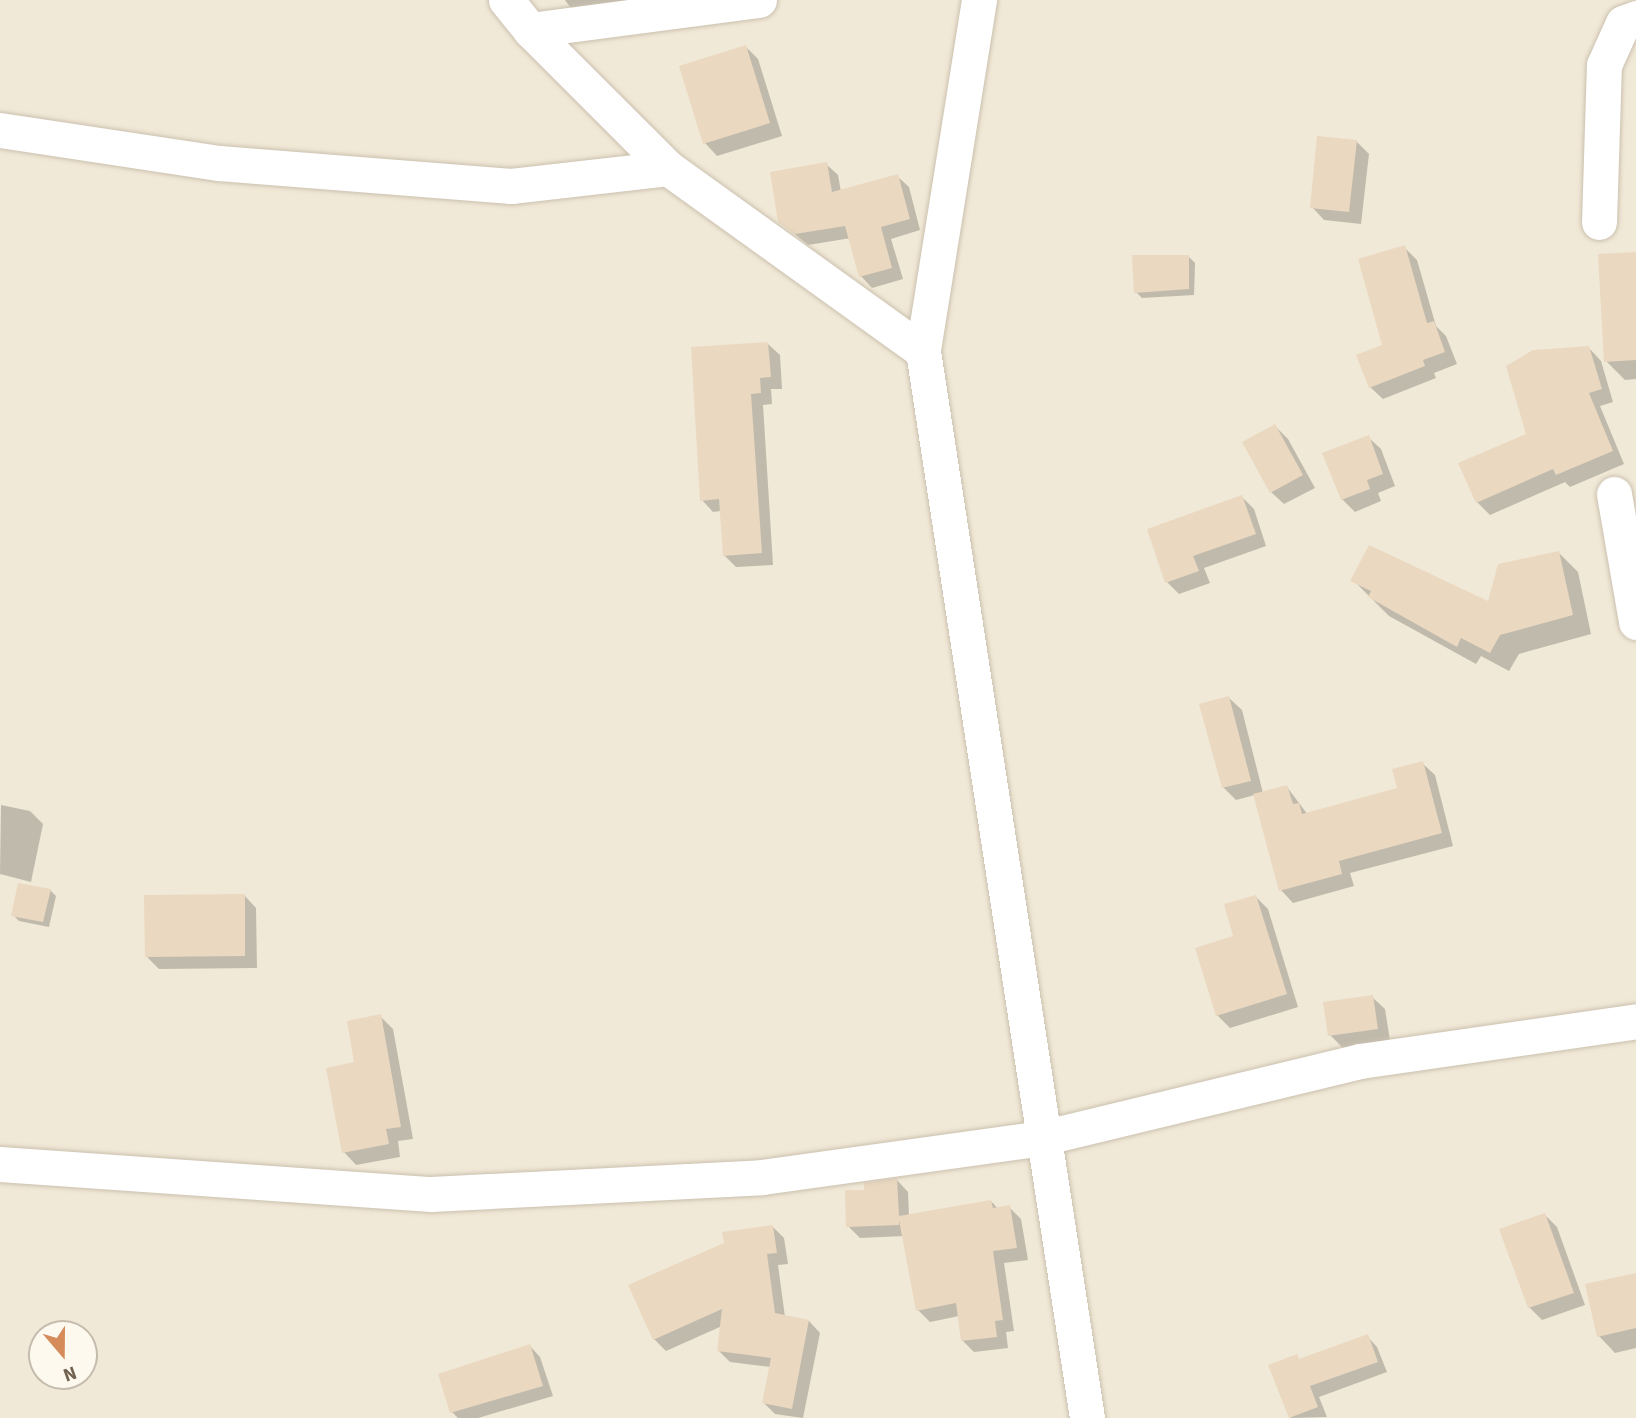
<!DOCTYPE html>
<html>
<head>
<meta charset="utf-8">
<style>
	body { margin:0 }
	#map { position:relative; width:1636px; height:1418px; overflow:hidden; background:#faf6e8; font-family:"Source Sans 3",sans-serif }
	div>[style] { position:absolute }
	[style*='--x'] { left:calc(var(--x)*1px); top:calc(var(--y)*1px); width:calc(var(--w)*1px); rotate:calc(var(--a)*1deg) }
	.residential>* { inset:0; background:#f1e9d7 }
	.shadow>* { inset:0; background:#0003 }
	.building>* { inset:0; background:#ead8c0 }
	.roads { filter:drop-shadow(0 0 2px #cbc0af) drop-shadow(0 0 2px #cbc0af) }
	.minor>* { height:35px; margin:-17.5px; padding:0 17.5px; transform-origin:17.5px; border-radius:17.5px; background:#fff }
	span { translate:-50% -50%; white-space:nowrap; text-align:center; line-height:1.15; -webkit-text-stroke:7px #fdf9ee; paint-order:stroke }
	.north { position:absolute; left:28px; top:1320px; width:70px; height:70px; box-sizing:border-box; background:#fdf9ee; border:2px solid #c5bcae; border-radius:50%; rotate:160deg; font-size:19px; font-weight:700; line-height:28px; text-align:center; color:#71614f }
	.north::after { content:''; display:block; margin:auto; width:24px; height:32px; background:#d68b5b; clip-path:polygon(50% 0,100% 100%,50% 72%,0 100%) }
</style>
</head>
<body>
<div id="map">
	<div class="residential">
		<i style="clip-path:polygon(evenodd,0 0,1636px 0,1636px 1418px,0 1418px,0 0,42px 1334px,84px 1334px,84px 1376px,42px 1376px,42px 1334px)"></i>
	</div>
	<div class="shadow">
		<i style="clip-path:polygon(565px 0,638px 0,576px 15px)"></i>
		<i style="clip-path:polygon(746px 47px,758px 59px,782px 136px,717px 156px,705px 143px)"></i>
		<i style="clip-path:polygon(1356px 141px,1369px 154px,1361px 224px,1324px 220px,1312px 207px)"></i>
		<i style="clip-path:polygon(826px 164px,838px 175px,841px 192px,897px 176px,909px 187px,920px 230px,891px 239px,903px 279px,872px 288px,861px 276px,851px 238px,808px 245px,780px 222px)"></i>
		<i style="clip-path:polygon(1404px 247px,1417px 260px,1436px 326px,1446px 336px,1457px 364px,1434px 373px,1436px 378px,1383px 399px,1370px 387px,1384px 346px)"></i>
		<i style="clip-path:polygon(1636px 254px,1636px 379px,1625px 380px,1606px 361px)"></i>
		<i style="clip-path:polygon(1189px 257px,1195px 263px,1194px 295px,1142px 298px,1136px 292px)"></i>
		<i style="clip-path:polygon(768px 344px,780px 355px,782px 389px,771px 389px,772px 404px,763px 405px,773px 565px,736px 567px,724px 555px,721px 511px,713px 512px,702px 500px)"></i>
		<i style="clip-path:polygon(1589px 348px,1601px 361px,1613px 402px,1600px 406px,1624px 464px,1570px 487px,1565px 482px,1490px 515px,1477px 502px)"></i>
		<i style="clip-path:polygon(1275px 426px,1288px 439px,1315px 488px,1284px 504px,1271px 492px)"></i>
		<i style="clip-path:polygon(1368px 437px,1381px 449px,1395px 486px,1378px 493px,1381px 501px,1355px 512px,1342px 499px)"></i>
		<i style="clip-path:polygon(1242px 497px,1254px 509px,1266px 546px,1204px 568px,1210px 583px,1179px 594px,1167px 582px,1149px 530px)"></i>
		<i style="clip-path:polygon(1559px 553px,1578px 572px,1591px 634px,1519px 654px,1509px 671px,1481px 656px,1476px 664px,1389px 616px,1353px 580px,1489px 603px)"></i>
		<i style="clip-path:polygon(1229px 698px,1242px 710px,1263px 793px,1287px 787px,1308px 815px,1399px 790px,1422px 763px,1435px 775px,1453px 846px,1350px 873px,1354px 886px,1293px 903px,1281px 890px,1255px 795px,1236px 800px,1223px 787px)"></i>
		<i style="clip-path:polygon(1px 805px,30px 811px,43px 824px,31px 882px,0 874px)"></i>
		<i style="clip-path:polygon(50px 890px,56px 896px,49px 927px,19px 921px,13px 915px)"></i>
		<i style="clip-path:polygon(244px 895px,256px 908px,257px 968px,159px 969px,147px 957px)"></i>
		<i style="clip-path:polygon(1256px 897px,1268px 909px,1298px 1007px,1230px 1028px,1217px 1015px,1236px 937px)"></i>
		<i style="clip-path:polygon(1372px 997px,1385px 1009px,1390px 1041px,1343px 1048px,1330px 1035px)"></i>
		<i style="clip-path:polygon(380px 1016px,393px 1029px,413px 1139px,398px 1141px,400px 1157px,356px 1165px,344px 1152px,356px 1064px)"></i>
		<i style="clip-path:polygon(897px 1180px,908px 1192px,909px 1216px,991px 1201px,998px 1209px,1009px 1207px,1021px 1219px,1028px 1260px,1004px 1263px,1014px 1331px,1006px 1332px,1008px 1348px,974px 1352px,962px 1340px,959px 1316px,930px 1322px,918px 1310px,904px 1236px,860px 1238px,848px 1226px,866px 1192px)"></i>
		<i style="clip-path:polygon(1545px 1215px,1557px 1227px,1585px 1305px,1542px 1320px,1529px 1307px)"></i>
		<i style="clip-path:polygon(772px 1226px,784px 1238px,788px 1264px,778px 1265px,785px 1317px,809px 1321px,820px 1333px,803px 1418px,775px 1414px,764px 1403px,771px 1367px,730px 1362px,719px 1351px,722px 1326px,666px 1351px,654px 1339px)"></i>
		<i style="clip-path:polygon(1636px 1274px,1636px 1348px,1615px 1353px,1599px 1336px)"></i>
		<i style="clip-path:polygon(1367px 1336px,1377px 1347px,1387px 1372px,1319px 1397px,1327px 1417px,1291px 1418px,1296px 1356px,1301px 1361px)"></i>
		<i style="clip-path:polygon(530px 1346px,540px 1357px,553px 1396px,478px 1418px,458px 1418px,452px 1412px)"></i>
	</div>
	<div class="building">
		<i style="clip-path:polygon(746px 45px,770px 123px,703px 144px,679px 66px)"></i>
		<i style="clip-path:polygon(1317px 136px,1357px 140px,1349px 212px,1310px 208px)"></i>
		<i style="clip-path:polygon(827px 162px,832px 192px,898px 174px,910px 219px,881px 227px,892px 268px,859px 277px,845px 226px,795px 234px,778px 222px,770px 172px)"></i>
		<i style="clip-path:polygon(1405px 245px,1427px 323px,1434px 321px,1445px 352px,1423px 360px,1425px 366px,1369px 388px,1356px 355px,1382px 345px,1358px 259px)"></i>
		<i style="clip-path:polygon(1636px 252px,1636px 360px,1604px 362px,1598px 254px)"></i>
		<i style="clip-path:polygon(1132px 255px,1189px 255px,1189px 289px,1134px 293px)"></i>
		<i style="clip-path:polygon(768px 342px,771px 377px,760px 378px,761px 393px,751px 394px,762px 553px,723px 556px,719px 499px,700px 501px,691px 347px)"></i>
		<i style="clip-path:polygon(1589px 346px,1602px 389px,1589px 393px,1613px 451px,1556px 475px,1553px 469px,1476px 503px,1458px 463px,1526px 434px,1506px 366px,1533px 350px)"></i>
		<i style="clip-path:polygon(1275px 424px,1303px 475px,1270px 493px,1242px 442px)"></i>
		<i style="clip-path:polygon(1369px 435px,1383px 474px,1367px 480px,1370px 489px,1341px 500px,1322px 453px)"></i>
		<i style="clip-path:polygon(1242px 495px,1256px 534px,1193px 556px,1199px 571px,1165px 583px,1147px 529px)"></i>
		<i style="clip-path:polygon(1369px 545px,1488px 601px,1498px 564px,1559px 551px,1573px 615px,1500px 635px,1490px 653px,1461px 638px,1457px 647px,1368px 597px,1371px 591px,1350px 581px)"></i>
		<i style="clip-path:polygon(1229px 696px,1251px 781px,1222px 788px,1199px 704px)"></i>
		<i style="clip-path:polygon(1423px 761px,1442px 833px,1339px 861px,1342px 874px,1279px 891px,1253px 794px,1287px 785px,1293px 804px,1299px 803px,1302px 814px,1397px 788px,1392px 769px)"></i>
		<i style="clip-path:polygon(18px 883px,51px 889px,43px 922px,11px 916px)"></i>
		<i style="clip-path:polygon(245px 894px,245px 956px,145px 957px,144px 895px)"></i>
		<i style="clip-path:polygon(1256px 895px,1287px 994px,1216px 1016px,1195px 948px,1233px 936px,1224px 904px)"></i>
		<i style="clip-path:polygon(1373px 995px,1378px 1029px,1328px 1036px,1323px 1002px)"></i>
		<i style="clip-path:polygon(381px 1014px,401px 1127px,386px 1129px,389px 1144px,342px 1153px,326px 1068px,354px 1062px,347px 1021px)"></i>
		<i style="clip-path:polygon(897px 1178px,899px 1216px,991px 1200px,993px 1208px,1010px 1205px,1017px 1248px,993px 1251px,1003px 1320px,995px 1321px,997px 1337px,961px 1341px,956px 1303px,916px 1311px,899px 1220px,899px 1225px,846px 1227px,845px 1190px,864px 1190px,864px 1183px)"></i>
		<i style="clip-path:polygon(1545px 1213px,1574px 1293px,1528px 1308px,1499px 1229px)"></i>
		<i style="clip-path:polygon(773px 1225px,777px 1253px,767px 1254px,775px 1313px,809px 1320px,792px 1409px,762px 1403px,771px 1358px,717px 1351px,722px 1309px,653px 1340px,628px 1285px,724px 1243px,722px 1232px)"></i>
		<i style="clip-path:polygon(1636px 1273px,1636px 1328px,1597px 1337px,1585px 1284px)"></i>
		<i style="clip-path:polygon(1368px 1334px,1378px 1362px,1310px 1386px,1318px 1407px,1289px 1418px,1268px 1365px,1297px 1354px,1299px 1359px)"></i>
		<i style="clip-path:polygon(530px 1344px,543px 1386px,450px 1413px,438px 1374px)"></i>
	</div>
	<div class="roads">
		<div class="minor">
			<i style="--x:506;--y:0;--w:38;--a:51"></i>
			<i style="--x:530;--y:30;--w:195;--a:45"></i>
			<i style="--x:668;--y:168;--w:314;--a:35.7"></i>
			<i style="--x:979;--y:0;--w:355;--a:99.1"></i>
			<i style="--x:923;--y:351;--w:1080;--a:81.26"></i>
			<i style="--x:530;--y:30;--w:231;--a:-7.5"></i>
			<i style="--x:0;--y:130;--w:221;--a:8.6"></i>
			<i style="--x:219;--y:163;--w:293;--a:4.5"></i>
			<i style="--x:511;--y:186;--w:158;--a:-6.5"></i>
			<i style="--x:1599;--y:222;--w:157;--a:-88.2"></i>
			<i style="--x:1604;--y:65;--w:46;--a:-65.7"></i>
			<i style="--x:1623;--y:23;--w:14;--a:-21"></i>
			<i style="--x:1614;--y:494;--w:130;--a:80.2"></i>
			<i style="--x:0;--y:1164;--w:432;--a:4"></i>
			<i style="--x:431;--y:1194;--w:331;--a:-2.9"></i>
			<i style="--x:762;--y:1177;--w:283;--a:-7.9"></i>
			<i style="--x:1042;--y:1138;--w:327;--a:-13.6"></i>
			<i style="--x:1360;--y:1061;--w:279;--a:-8.2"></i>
		</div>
	</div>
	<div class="north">N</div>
</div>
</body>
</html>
